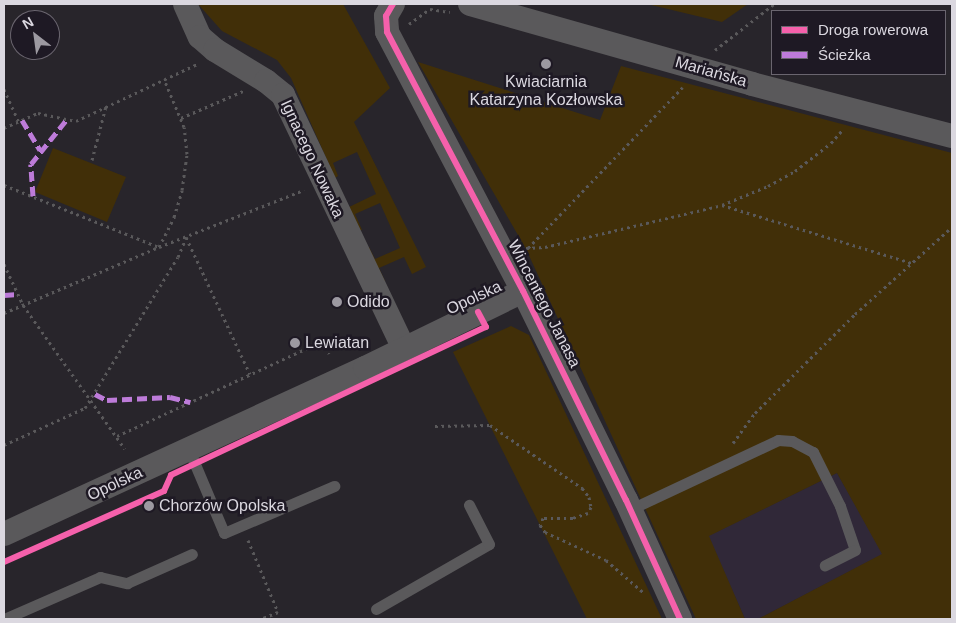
<!DOCTYPE html>
<html>
<head>
<meta charset="utf-8">
<style>
	body { margin:0 }
	#map { position:relative; width:956px; height:623px; overflow:hidden; background:#28252b; font-family:Arial,sans-serif }
	div>[style] { position:absolute }
	[style*='--x'] { left:calc(var(--x)*1px); top:calc(var(--y)*1px); width:calc(var(--w)*1px); rotate:calc(var(--a)*1deg) }
	.built>* { inset:0; background:#302838 }
	.green>* { inset:0; background:#412f08 }
	.path>* { height:3px; margin-top:-1.5px; transform-origin:0; background:repeating-linear-gradient(90deg,#5a595b 0 2.5px,transparent 0 6.5px) }
	.lane>* { height:11px; margin:-5.5px; padding:0 5.5px; transform-origin:5.5px; border-radius:5.5px; background:#5a595b }
	.street>* { height:24px; margin:-12px; padding:0 12px; transform-origin:12px; border-radius:12px; background:#5a595b }
	.quiet>* { height:5px; margin-top:-2.5px; transform-origin:0; background:repeating-linear-gradient(90deg,#bd7bd9 0 10px,transparent 0 15px) }
	.cycleway>* { height:6px; margin:-3px; padding:0 3px; transform-origin:3px; border-radius:3px; background:#f560ab }
	.dots>* { width:14px; height:14px; translate:-50% -50%; box-sizing:border-box; border:2px solid #1e1924; border-radius:50% }
	span { translate:-50% -50%; white-space:nowrap; text-align:center; line-height:1.15; -webkit-text-stroke:5px #1e1924; paint-order:stroke }
	.street-label { font-size:16px; color:#dbd8e0 }
	.poi-label { font-size:16px; color:#dbd8e0 }
	.left { translate:0 -50%; text-align:left }
	.frame { position:absolute; inset:0; border:5px solid #dbd8e0; pointer-events:none }
	.legend { position:absolute; left:771px; top:10px; width:175px; height:65px; box-sizing:border-box; background:#1e1924; border:1px solid #6a656f; margin:0; padding:6px 9px; list-style:none; font-size:15px; color:#dbd8e0 }
	.legend li { display:flex; align-items:center; gap:10px; height:25px }
	.legend b { width:25px; border:1px solid #6a656f }
	.north { position:absolute; left:10px; top:10px; width:50px; height:50px; box-sizing:border-box; background:#1e1924; border:1px solid #6a656f; border-radius:50%; rotate:330deg; font-size:14px; font-weight:700; line-height:20px; text-align:center; color:#dbd8e0 }
	.north::after { content:''; display:block; margin:auto; width:18px; height:22px; background:#9c99a1; clip-path:polygon(50% 0,100% 100%,50% 72%,0 100%) }
</style>
</head>
<body>
<div id="map">
	<div class="built">
		<i style="clip-path:polygon(837px 473px,883px 554px,758px 619px,745px 619px,708px 536px)"></i>
	</div>
	<div class="green">
		<i style="clip-path:polygon(198px 4px,343px 4px,390px 88px,354px 122px,426px 267px,412px 274px,404px 257px,379px 268px,385px 281px,381px 282px,365px 248px,369px 247px,375px 259px,400px 248px,380px 203px,355px 214px,362px 230px,358px 231px,347px 208px,376px 194px,357px 152px,333px 163px,338px 176px,335px 178px,291px 78px,277px 60px,222px 31px)"></i>
		<i style="clip-path:polygon(647px 4px,748px 4px,722px 22px)"></i>
		<i style="clip-path:polygon(418px 62px,600px 120px,621px 66px,952px 153px,952px 619px,758px 619px,882px 554px,837px 473px,709px 536px,745px 619px,696px 619px,526px 249px)"></i>
		<i style="clip-path:polygon(53px 148px,126px 177px,107px 222px,35px 192px)"></i>
		<i style="clip-path:polygon(511px 326px,529px 335px,662px 619px,587px 619px,453px 352px)"></i>
	</div>
	<div class="path">
		<i style="--x:409;--y:24;--w:26;--a:-36"></i>
		<i style="--x:430;--y:9;--w:20;--a:9"></i>
		<i style="--x:715;--y:50;--w:75;--a:-37.9"></i>
		<i style="--x:4;--y:89;--w:35;--a:66"></i>
		<i style="--x:181;--y:118;--w:68;--a:-23.5"></i>
		<i style="--x:4;--y:128;--w:37;--a:-24"></i>
		<i style="--x:38;--y:113;--w:39;--a:12"></i>
		<i style="--x:76;--y:121;--w:136;--a:-25.2"></i>
		<i style="--x:92;--y:160;--w:56;--a:-75.5"></i>
		<i style="--x:4;--y:185;--w:167;--a:21.8"></i>
		<i style="--x:159;--y:247;--w:34;--a:-63"></i>
		<i style="--x:174;--y:217;--w:28;--a:-73"></i>
		<i style="--x:182;--y:190;--w:36;--a:-82"></i>
		<i style="--x:187;--y:154;--w:27;--a:-96"></i>
		<i style="--x:184;--y:127;--w:52;--a:-112.6"></i>
		<i style="--x:722;--y:205;--w:199;--a:17"></i>
		<i style="--x:186;--y:237;--w:151;--a:65"></i>
		<i style="--x:526;--y:248;--w:19;--a:-3"></i>
		<i style="--x:545;--y:247;--w:182;--a:-13.3"></i>
		<i style="--x:722;--y:205;--w:50;--a:-22.4"></i>
		<i style="--x:768;--y:186;--w:31;--a:-29"></i>
		<i style="--x:795;--y:171;--w:46;--a:-37.9"></i>
		<i style="--x:831;--y:143;--w:18;--a:-49"></i>
		<i style="--x:528;--y:248;--w:223;--a:-46.1"></i>
		<i style="--x:4;--y:264;--w:45;--a:65.1"></i>
		<i style="--x:23;--y:305;--w:176;--a:54.7"></i>
		<i style="--x:4;--y:313;--w:168;--a:-23.1"></i>
		<i style="--x:159;--y:247;--w:156;--a:-21.5"></i>
		<i style="--x:435;--y:426;--w:55;--a:-1"></i>
		<i style="--x:490;--y:425;--w:112;--a:34.4"></i>
		<i style="--x:582;--y:488;--w:11;--a:52"></i>
		<i style="--x:589;--y:497;--w:10;--a:79"></i>
		<i style="--x:591;--y:507;--w:7;--a:117"></i>
		<i style="--x:588;--y:513;--w:16;--a:162"></i>
		<i style="--x:573;--y:518;--w:30;--a:180"></i>
		<i style="--x:543;--y:518;--w:8;--a:113"></i>
		<i style="--x:540;--y:525;--w:9;--a:54"></i>
		<i style="--x:545;--y:532;--w:67;--a:24.7"></i>
		<i style="--x:606;--y:560;--w:49;--a:40.9"></i>
		<i style="--x:117;--y:436;--w:227;--a:-24.8"></i>
		<i style="--x:323;--y:341;--w:14;--a:65"></i>
		<i style="--x:733;--y:443;--w:37;--a:-54"></i>
		<i style="--x:755;--y:413;--w:141;--a:-44.7"></i>
		<i style="--x:855;--y:314;--w:130;--a:-41.9"></i>
		<i style="--x:4;--y:445;--w:89;--a:-24.6"></i>
		<i style="--x:85;--y:408;--w:177;--a:-58.4"></i>
		<i style="--x:178;--y:257;--w:21;--a:-67"></i>
		<i style="--x:248;--y:540;--w:78;--a:67.4"></i>
		<i style="--x:278;--y:612;--w:18;--a:158"></i>
	</div>
	<div class="lane">
		<i style="--x:189;--y:450;--w:90;--a:67.1"></i>
		<i style="--x:224;--y:533;--w:120;--a:-23.1"></i>
		<i style="--x:631;--y:509;--w:162;--a:-25.1"></i>
		<i style="--x:778;--y:440;--w:14;--a:4"></i>
		<i style="--x:792;--y:441;--w:24;--a:28"></i>
		<i style="--x:813;--y:452;--w:60;--a:63.4"></i>
		<i style="--x:840;--y:506;--w:46;--a:71.2"></i>
		<i style="--x:855;--y:550;--w:34;--a:153"></i>
		<i style="--x:376;--y:609;--w:130;--a:-29.9"></i>
		<i style="--x:489;--y:544;--w:44;--a:-117.1"></i>
		<i style="--x:4;--y:619;--w:105;--a:-23.6"></i>
		<i style="--x:100;--y:577;--w:28;--a:13"></i>
		<i style="--x:127;--y:583;--w:71;--a:-24"></i>
	</div>
	<div class="street">
		<i style="--x:185;--y:4;--w:36;--a:66"></i>
		<i style="--x:200;--y:37;--w:20;--a:41"></i>
		<i style="--x:215;--y:50;--w:60;--a:31.3"></i>
		<i style="--x:266;--y:81;--w:22;--a:39"></i>
		<i style="--x:283;--y:95;--w:279;--a:64.5"></i>
		<i style="--x:393;--y:4;--w:14;--a:120"></i>
		<i style="--x:386;--y:16;--w:16;--a:86"></i>
		<i style="--x:387;--y:32;--w:293;--a:62.3"></i>
		<i style="--x:523;--y:291;--w:233;--a:63.8"></i>
		<i style="--x:626;--y:500;--w:131;--a:65.6"></i>
		<i style="--x:470;--y:4;--w:293;--a:15.8"></i>
		<i style="--x:752;--y:84;--w:207;--a:14.6"></i>
		<i style="--x:4;--y:534;--w:397;--a:-24.7"></i>
		<i style="--x:365;--y:368;--w:176;--a:-26"></i>
	</div>
	<div class="quiet">
		<i style="--x:22;--y:120;--w:35;--a:59"></i>
		<i style="--x:33;--y:196;--w:32;--a:-94"></i>
		<i style="--x:31;--y:164;--w:58;--a:-51.3"></i>
		<i style="--x:4;--y:295;--w:14;--a:-4"></i>
		<i style="--x:95;--y:394;--w:13;--a:27"></i>
		<i style="--x:107;--y:400;--w:63;--a:-2.7"></i>
		<i style="--x:170;--y:397;--w:21;--a:14"></i>
	</div>
	<div class="cycleway">
		<i style="--x:393;--y:4;--w:14;--a:120"></i>
		<i style="--x:386;--y:16;--w:16;--a:86"></i>
		<i style="--x:387;--y:32;--w:293;--a:62.3"></i>
		<i style="--x:523;--y:291;--w:233;--a:63.8"></i>
		<i style="--x:626;--y:500;--w:131;--a:65.6"></i>
		<i style="--x:4;--y:562;--w:175;--a:-23.9"></i>
		<i style="--x:164;--y:491;--w:17;--a:-66"></i>
		<i style="--x:171;--y:475;--w:348;--a:-25.2"></i>
		<i style="--x:486;--y:327;--w:17;--a:-118"></i>
	</div>
	<div class="dots">
		<i style="left:546px;top:64px;background:#9c99a1"></i>
		<i style="left:337px;top:302px;background:#9c99a1"></i>
		<i style="left:295px;top:343px;background:#9c99a1"></i>
		<i style="left:149px;top:506px;background:#9c99a1"></i>
	</div>
	<div class="street-label">
		<span style="left:711px;top:72px;rotate:16deg">Mariańska</span>
		<span style="left:312px;top:159px;rotate:65deg">Ignacego Nowaka</span>
		<span style="left:474px;top:298px;rotate:-25deg">Opolska</span>
		<span style="left:544px;top:304px;rotate:63deg">Wincentego Janasa</span>
		<span style="left:115px;top:484px;rotate:-25deg">Opolska</span>
	</div>
	<div class="poi-label">
		<span style="left:546px;top:91px">Kwiaciarnia<br>Katarzyna Kozłowska</span>
		<span class="left" style="left:347px;top:302px">Odido</span>
		<span class="left" style="left:305px;top:343px">Lewiatan</span>
		<span class="left" style="left:159px;top:506px">Chorzów Opolska</span>
	</div>
	<div class="frame"></div>
	<ul class="legend">
	<li><b style="height:6px;background:#f560ab"></b>Droga rowerowa</li>
	<li><b style="height:6px;background:#bd7bd9"></b>Ścieżka</li>
	</ul>
	<div class="north">N</div>
</div>
</body>
</html>
